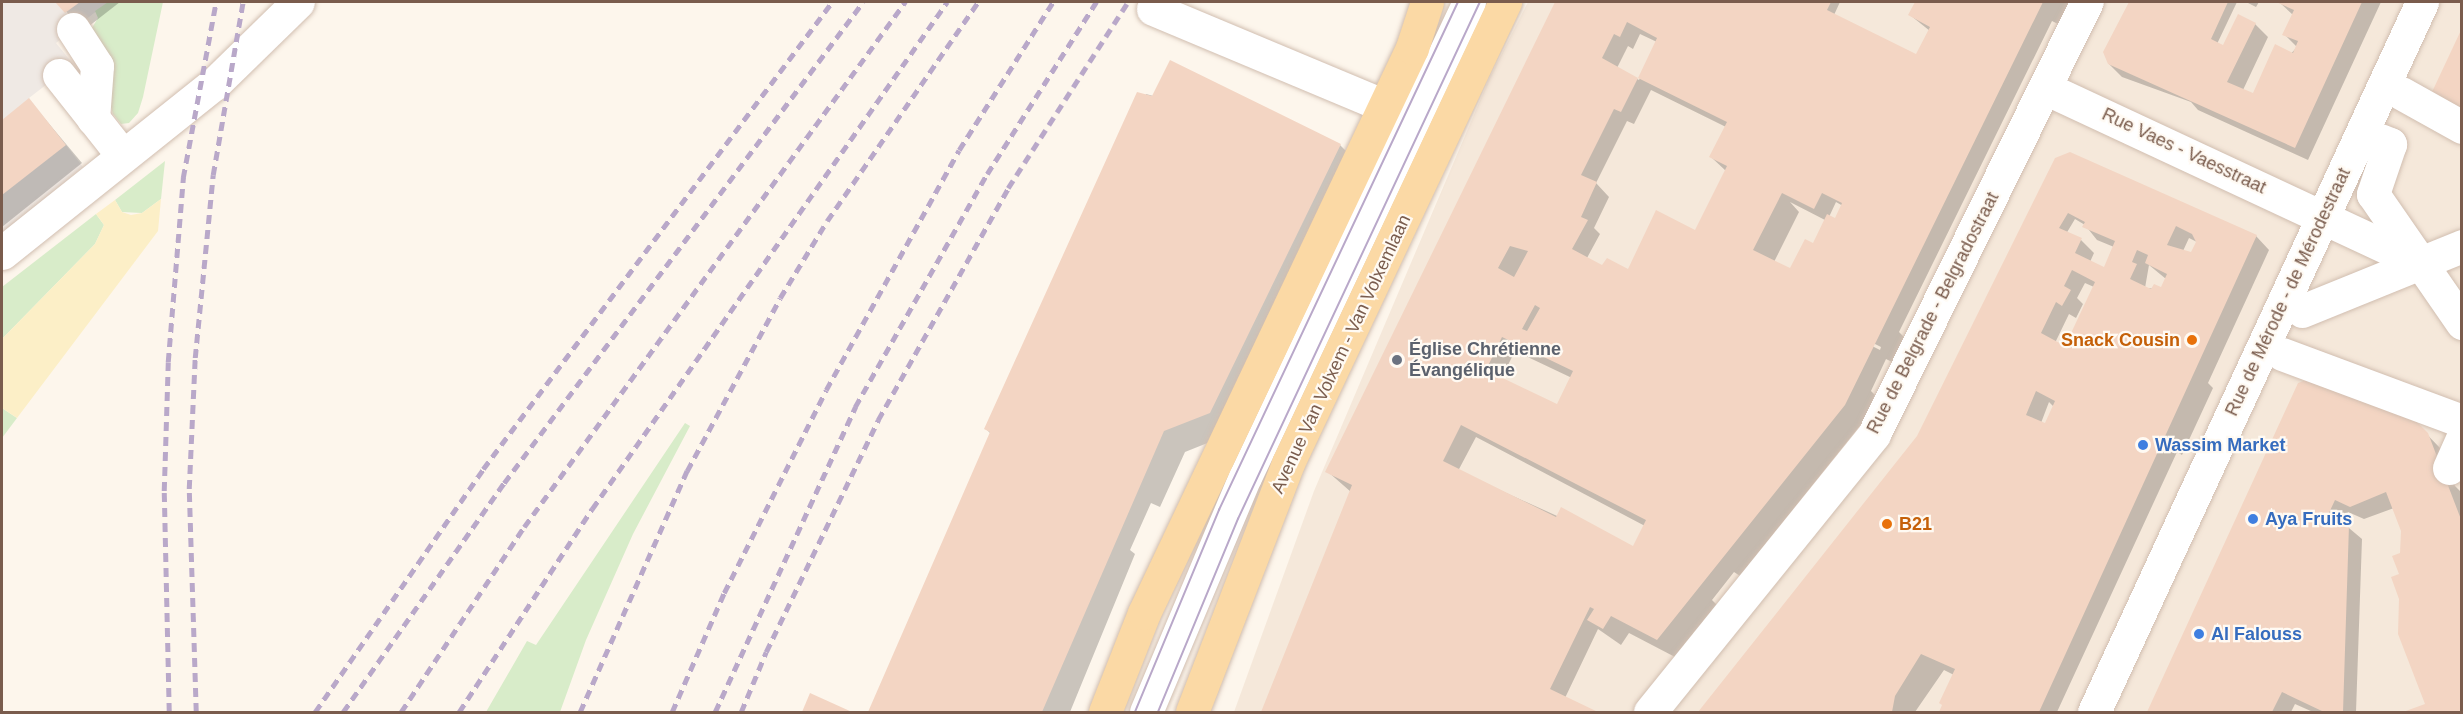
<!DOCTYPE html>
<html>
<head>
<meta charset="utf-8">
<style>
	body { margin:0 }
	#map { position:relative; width:2463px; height:714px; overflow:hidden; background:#fdf6ec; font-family:Helvetica,sans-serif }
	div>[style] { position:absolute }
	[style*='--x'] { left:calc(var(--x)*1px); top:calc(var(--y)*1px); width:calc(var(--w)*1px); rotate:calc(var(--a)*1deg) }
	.residential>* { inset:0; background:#f5e8da }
	.industrial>* { inset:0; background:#efe9e4 }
	.green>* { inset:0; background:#d8ecc9 }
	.sand>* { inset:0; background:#fcefc7 }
	.shadow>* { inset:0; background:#0003 }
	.building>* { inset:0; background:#f3d5c3 }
	.roads { filter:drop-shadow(0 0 2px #d1beb0) drop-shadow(0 0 2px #d1beb0) }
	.minor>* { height:33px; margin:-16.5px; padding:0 16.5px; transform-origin:16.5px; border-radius:16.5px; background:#fff }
	.major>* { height:33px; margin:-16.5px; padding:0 16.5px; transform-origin:16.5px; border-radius:16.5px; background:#fbd9a5 }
	.tram>* { height:1.5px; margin:-0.75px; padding:0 0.75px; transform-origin:0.75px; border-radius:0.75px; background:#b9a8c9 }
	.rail>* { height:4.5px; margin-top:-2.25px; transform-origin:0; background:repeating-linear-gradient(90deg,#b9a8c9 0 9px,transparent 0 15px) }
	.dots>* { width:16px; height:16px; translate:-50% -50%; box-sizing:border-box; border:3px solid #fffaf3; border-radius:50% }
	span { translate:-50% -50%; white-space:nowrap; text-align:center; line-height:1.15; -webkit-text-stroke:4.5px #fffaf3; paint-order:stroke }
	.street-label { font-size:18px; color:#7a5c4d }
	.food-label { font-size:18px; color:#c56008; font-weight:700 }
	.right { translate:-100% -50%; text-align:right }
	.left { translate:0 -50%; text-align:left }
	.worship-label { font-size:18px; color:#5b616d; font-weight:700 }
	.shop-label { font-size:18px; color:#366cbe; font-weight:700 }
	.frame { position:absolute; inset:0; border:3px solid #7a5c4d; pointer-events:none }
</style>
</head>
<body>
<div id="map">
	<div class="residential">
		<i style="clip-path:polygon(1528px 2px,2461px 2px,2461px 712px,1234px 712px,1314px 491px,1490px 77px)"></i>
	</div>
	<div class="industrial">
		<i style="clip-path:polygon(2px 2px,108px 2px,56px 43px,73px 64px,29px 98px,83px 167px,2px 234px)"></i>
	</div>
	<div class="green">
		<i style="clip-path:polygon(108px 2px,163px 2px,143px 97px,138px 113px,129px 123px,121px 124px,113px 114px,90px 31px,98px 18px,95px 11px)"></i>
		<i style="clip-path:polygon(165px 161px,161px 199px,142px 213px,122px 212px,115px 200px)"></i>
		<i style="clip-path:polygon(96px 214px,104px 225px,95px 244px,2px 339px,2px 287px)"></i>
		<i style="clip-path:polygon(2px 408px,17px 418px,2px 438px)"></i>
		<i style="clip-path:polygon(685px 423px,690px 426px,633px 534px,586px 640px,560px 712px,486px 712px,527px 641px,536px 645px)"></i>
	</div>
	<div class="sand">
		<i style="clip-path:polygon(161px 199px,158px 231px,17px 418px,2px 408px,2px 339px,95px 244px,104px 225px,96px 214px,115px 200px,122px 212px,131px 215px,142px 213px)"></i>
	</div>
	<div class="shadow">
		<i style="clip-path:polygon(57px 2px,120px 2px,84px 30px)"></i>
		<i style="clip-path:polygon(evenodd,1557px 2px,1840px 2px,1834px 15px,1917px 56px,1930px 31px,1910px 15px,1917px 2px,2069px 2px,2058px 24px,2052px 21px,1899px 332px,1904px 337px,1892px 362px,1886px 359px,1871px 391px,1875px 395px,1862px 423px,1740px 576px,1734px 572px,1712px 600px,1717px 605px,1675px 657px,1629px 633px,1621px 645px,1598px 629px,1565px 698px,1594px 712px,1263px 712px,1351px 492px,1327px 471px,1557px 2px,1640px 34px,1657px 42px,1639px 80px,1617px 68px,1628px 46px,1633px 49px,1640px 34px,1557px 2px,1651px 90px,1726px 127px,1711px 157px,1726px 171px,1696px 232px,1628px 271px,1603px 267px,1587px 258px,1600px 234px,1594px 228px,1609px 197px,1596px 183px,1627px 121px,1634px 124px,1651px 90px,1557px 2px,1790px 202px,1825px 220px,1799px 275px,1774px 262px,1799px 212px,1790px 202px,1557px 2px,1836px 202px,1843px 206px,1836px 220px,1829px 217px,1836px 202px,1557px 2px,1706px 259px,1881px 347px,1880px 350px,1706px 263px,1706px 259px,1557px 2px,1515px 351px,1572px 378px,1558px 406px,1501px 379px,1515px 351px,1557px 2px,1476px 437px,1645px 526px,1643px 555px,1458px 471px,1476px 437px)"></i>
		<i style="clip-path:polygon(2131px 2px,2237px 2px,2217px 44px,2224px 47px,2255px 24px,2268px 37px,2243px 90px,2254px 95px,2297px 47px,2284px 34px,2293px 15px,2279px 2px,2381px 2px,2308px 160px,2198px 110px,2191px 102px,2122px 77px,2109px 64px)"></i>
		<i style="clip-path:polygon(2246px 2px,2259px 2px,2256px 7px)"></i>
		<i style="clip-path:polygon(1146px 94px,1340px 145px,1353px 158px,1230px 434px,1185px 452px,1160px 507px,1151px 503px,1130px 550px,1135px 554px,1070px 712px,870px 712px,991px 434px,986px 429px)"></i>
		<i style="clip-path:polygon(29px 100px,82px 163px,2px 227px,2px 122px)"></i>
		<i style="clip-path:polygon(evenodd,2056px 160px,2256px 236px,2269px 250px,2208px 383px,2213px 388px,2182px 455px,2177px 452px,2057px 712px,1940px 712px,1954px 675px,1944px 670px,1915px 712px,1700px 712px,1918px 437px,2056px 160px,2075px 219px,2085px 225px,2097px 240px,2114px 247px,2105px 270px,2090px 262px,2094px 253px,2081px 240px,2066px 234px,2075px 219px,2056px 160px,2189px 238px,2197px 242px,2192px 254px,2183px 251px,2189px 238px,2056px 160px,2149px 265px,2166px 279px,2162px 289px,2145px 288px,2149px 265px,2056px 160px,2085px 283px,2094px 287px,2065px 348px,2055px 343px,2069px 314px,2076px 318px,2083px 304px,2077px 298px,2085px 283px,2056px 160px,2049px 402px,2054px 407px,2046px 425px,2041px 423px,2049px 402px)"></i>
		<i style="clip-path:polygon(2299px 384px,2414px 421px,2440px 448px,2455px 486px,2462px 493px,2462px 712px,2406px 712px,2427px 705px,2401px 575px,2402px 530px,2394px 508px,2364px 519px,2348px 512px,2343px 523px,2362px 539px,2356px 712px,2313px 712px,2295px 704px,2291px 712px,2149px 712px)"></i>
		<i style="clip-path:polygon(811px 695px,849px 712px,803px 712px)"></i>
	</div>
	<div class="building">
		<i style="clip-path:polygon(55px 2px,80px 2px,65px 13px)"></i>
		<i style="clip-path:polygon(evenodd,1555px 2px,1831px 2px,1827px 10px,1916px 54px,1930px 27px,1908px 15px,1915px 2px,2043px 2px,1845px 405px,1657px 640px,1611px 616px,1603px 629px,1587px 620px,1594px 609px,1590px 607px,1550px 689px,1598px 712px,1261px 712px,1352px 485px,1325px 472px,1555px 2px,1627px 22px,1657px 38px,1638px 78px,1602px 58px,1614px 34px,1620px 37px,1627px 22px,1555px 2px,1638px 78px,1727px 122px,1709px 157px,1727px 166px,1695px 230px,1656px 210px,1628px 269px,1607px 258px,1602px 265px,1572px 249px,1588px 220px,1581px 217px,1597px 182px,1581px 175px,1614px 109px,1621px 112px,1638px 78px,1555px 2px,1782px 193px,1814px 209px,1822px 193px,1842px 203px,1835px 218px,1827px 214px,1813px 243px,1805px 239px,1790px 268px,1753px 250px,1782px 193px,1555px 2px,1510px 246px,1528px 251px,1514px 277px,1498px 268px,1510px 246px,1555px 2px,1535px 305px,1540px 308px,1527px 331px,1522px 329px,1535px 305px,1555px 2px,1502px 337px,1573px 371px,1557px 404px,1486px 370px,1502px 337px,1555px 2px,1461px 425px,1646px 520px,1633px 546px,1561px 507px,1556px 517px,1443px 461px,1461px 425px)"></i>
		<i style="clip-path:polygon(2129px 2px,2228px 2px,2211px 39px,2223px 45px,2238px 14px,2256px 23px,2227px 82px,2253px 93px,2275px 44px,2293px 53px,2298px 41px,2282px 35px,2294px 10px,2276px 2px,2362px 2px,2295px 148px,2108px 64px,2103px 52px)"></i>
		<i style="clip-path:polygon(2462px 28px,2462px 117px,2432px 92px)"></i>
		<i style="clip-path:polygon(1170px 60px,1341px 144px,1210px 413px,1164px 431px,1042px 712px,868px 712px,990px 432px,984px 429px,1137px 92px,1152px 96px)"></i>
		<i style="clip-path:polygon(29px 98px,66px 145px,2px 195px,2px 120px)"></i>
		<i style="clip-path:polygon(evenodd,2070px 152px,2257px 235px,2039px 712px,1939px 712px,1942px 705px,1939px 703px,1955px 669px,1921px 654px,1895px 696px,1892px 712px,1698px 712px,1917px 436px,2055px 158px,2070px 152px,2068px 213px,2085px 222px,2082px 227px,2115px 241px,2104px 267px,2075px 253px,2082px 238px,2059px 228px,2068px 213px,2070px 152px,2176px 226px,2192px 234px,2196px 242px,2191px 252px,2167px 245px,2176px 226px,2070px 152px,2137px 250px,2148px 255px,2145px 263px,2167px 274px,2161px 287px,2154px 284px,2151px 289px,2130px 279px,2137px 264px,2132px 262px,2137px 250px,2070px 152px,2072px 270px,2095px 282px,2065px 346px,2041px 333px,2056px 302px,2062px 306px,2071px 290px,2064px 286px,2072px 270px,2070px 152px,2036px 391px,2055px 401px,2045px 423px,2026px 415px,2036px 391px)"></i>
		<i style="clip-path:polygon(2314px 377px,2415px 420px,2428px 433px,2462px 522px,2462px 712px,2403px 712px,2425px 704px,2398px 634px,2399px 599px,2391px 577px,2399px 574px,2392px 556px,2400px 553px,2401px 531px,2386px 492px,2350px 507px,2335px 500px,2328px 515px,2349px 525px,2343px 712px,2324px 712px,2282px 692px,2272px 712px,2147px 712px,2298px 383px)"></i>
		<i style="clip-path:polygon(810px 693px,852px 712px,802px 712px)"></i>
	</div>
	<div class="roads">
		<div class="minor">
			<i style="--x:1153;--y:9;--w:251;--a:22.7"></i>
			<i style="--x:73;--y:29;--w:44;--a:57"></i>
			<i style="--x:97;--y:66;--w:53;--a:94.3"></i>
			<i style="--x:59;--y:75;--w:103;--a:51.7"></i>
			<i style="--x:2045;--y:88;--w:414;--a:25"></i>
			<i style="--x:2401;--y:93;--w:70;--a:29.1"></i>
			<i style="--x:2380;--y:140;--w:11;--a:22"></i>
			<i style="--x:2390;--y:144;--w:53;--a:108.8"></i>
			<i style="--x:2373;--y:194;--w:157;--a:55.4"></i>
			<i style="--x:2;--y:253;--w:271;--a:-38.6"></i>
			<i style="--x:214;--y:84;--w:117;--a:-44.3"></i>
			<i style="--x:2302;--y:311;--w:173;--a:-22.1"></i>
			<i style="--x:2282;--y:354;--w:192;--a:20.4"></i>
			<i style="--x:2449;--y:468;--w:32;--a:-66"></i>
			<i style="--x:1146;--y:712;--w:255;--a:-67.2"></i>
			<i style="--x:1245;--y:477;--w:525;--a:-64.75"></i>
			<i style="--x:1650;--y:712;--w:357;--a:-51.1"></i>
			<i style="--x:1874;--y:434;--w:482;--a:-63.8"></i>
			<i style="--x:2094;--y:712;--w:782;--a:-65.2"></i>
		</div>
		<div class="major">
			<i style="--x:1105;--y:712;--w:106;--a:-68.5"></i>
			<i style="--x:1144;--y:613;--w:625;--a:-64.62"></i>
			<i style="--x:1412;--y:48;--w:48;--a:-71.9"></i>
			<i style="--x:1192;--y:712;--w:267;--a:-68.9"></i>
			<i style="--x:1288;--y:463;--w:510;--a:-64.79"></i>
		</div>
	</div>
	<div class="tram">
		<i style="--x:1135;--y:712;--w:219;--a:-67.4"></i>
		<i style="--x:1219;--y:510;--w:561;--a:-64.8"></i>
		<i style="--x:1158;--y:712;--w:209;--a:-67.5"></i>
		<i style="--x:1238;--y:519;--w:571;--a:-64.92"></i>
	</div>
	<div class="rail">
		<i style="--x:169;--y:712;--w:221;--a:-91.3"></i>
		<i style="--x:164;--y:491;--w:129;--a:-88.2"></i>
		<i style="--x:168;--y:362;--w:185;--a:-85.3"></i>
		<i style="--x:183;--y:178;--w:179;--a:-79.4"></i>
		<i style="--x:196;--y:712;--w:223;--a:-91.8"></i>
		<i style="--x:189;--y:489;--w:131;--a:-87.4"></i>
		<i style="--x:195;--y:358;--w:184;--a:-84.4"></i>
		<i style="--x:213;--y:175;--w:176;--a:-80.2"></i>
		<i style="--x:315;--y:712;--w:295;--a:-55.3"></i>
		<i style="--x:483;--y:469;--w:583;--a:-53.23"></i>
		<i style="--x:343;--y:712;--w:280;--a:-54.9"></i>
		<i style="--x:504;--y:483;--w:600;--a:-53.26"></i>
		<i style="--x:401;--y:712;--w:222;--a:-56.4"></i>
		<i style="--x:524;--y:527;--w:649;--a:-54.03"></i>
		<i style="--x:459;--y:712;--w:243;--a:-56.8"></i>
		<i style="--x:592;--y:509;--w:619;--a:-55"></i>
		<i style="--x:580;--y:712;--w:264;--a:-66.1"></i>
		<i style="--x:687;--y:471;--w:196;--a:-61.7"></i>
		<i style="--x:780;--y:298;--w:90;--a:-58.6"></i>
		<i style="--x:827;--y:221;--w:266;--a:-55.4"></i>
		<i style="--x:672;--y:712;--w:130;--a:-66.4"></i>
		<i style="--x:724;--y:593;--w:227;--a:-63.3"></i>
		<i style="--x:826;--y:390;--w:274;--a:-61"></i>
		<i style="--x:959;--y:150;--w:175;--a:-57.6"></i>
		<i style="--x:715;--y:712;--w:336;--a:-65.3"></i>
		<i style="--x:855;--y:407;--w:268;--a:-60.5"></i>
		<i style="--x:987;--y:174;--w:204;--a:-57.6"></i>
		<i style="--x:741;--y:712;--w:65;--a:-67.4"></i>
		<i style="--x:766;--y:652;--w:258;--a:-64.2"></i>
		<i style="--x:878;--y:420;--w:266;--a:-60.7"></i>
		<i style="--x:1008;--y:188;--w:221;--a:-57.2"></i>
	</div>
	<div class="dots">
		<i style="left:2192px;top:340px;background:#e8710a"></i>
		<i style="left:1397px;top:360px;background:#6b7280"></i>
		<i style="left:2143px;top:445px;background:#3f7fe0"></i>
		<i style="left:2253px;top:519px;background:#3f7fe0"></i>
		<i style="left:1887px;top:524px;background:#e8710a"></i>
		<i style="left:2199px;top:634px;background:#3f7fe0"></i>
	</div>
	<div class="street-label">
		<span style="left:2184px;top:151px;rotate:25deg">Rue Vaes - Vaesstraat</span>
		<span style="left:2288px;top:292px;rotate:-65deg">Rue de Mérode - de Mérodestraat</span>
		<span style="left:1933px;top:313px;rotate:-63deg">Rue de Belgrade - Belgradostraat</span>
		<span style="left:1341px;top:354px;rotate:-65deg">Avenue Van Volxem - Van Volxemlaan</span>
	</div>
	<div class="food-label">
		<span class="right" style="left:2180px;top:340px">Snack Cousin</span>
		<span class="left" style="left:1899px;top:524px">B21</span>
	</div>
	<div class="worship-label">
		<span class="left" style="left:1409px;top:360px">Église Chrétienne<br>Évangélique</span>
	</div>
	<div class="shop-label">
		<span class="left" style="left:2155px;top:445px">Wassim Market</span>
		<span class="left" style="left:2265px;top:519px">Aya Fruits</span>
		<span class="left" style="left:2211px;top:634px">Al Falouss</span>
	</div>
	<div class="frame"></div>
</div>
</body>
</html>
